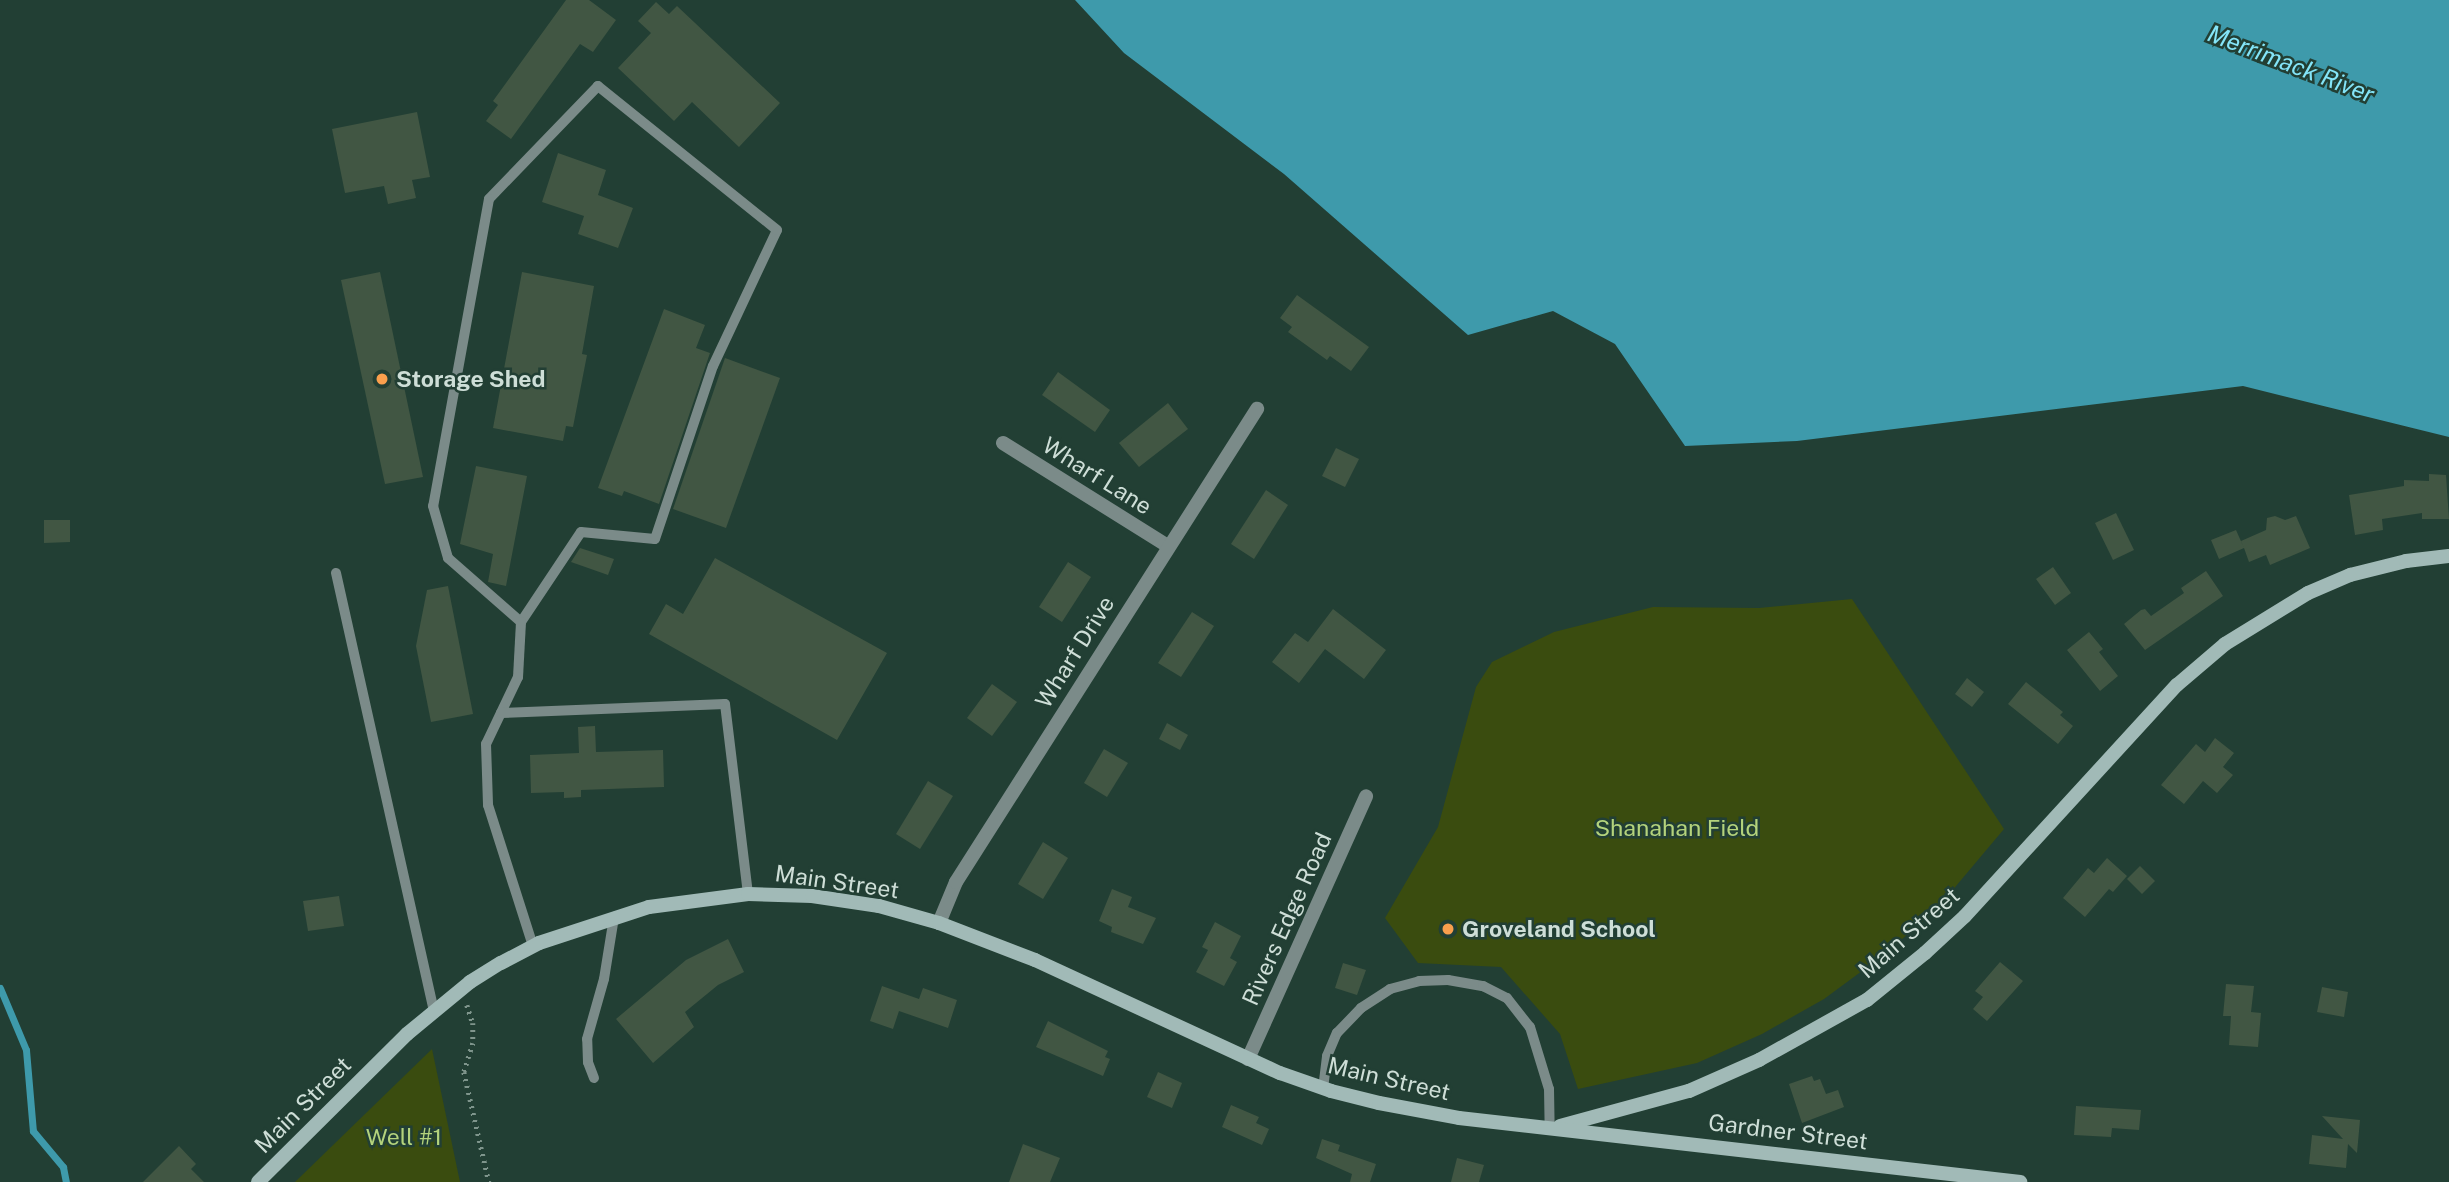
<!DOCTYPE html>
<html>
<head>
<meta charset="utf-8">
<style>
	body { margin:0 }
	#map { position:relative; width:2449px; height:1182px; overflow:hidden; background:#223f34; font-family:"Public Sans",sans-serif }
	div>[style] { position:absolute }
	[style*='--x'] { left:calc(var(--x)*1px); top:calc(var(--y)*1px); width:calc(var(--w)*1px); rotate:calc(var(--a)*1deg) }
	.green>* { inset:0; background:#3a4c0f }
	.water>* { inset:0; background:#3e9aab }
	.stream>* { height:7px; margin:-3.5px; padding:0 3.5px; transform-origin:3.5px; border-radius:3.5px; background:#3e9aab }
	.building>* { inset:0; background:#415643 }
	.path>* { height:4.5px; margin-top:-2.25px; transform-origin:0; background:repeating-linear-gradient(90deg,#7f958c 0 2px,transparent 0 7px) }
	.lane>* { height:10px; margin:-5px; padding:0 5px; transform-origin:5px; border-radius:5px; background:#7b8b89 }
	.street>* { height:14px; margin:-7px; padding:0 7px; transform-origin:7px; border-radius:7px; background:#7b8b89 }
	.secondary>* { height:14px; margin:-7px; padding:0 7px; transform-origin:7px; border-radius:7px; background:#a1bab7 }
	.dots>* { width:19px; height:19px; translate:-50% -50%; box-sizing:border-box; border:4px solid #223f34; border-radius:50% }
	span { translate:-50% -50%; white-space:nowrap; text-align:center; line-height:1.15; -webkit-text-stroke:5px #223f34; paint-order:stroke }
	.poi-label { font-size:23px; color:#ceded7; font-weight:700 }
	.left { translate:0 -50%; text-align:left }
	.street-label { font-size:23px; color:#ceded7 }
	.park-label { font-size:23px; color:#b4d37c }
	.water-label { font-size:24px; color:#84e5f8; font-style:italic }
</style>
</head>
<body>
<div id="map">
	<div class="green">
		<i style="clip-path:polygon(1852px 599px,2004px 829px,1935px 911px,1881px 957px,1824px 999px,1762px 1034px,1697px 1063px,1578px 1089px,1560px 1034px,1501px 967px,1418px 963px,1385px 918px,1438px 827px,1476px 687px,1492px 662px,1554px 632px,1653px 607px,1759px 608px)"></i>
		<i style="clip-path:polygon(432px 1049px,460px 1182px,295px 1182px)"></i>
	</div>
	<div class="water">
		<i style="clip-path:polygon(1075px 0,2449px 0,2449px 437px,2243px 386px,1797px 441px,1685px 446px,1615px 344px,1553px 311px,1468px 335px,1284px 174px,1124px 53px)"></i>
	</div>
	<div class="stream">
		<i style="--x:0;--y:988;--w:67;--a:67.2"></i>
		<i style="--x:26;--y:1050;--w:81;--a:85.1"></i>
		<i style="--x:33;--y:1131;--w:47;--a:50.2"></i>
		<i style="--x:63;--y:1167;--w:15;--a:79"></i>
	</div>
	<div class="building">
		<i style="clip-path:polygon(566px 0,589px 0,616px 20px,593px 52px,580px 44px,511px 139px,486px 121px,498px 105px,493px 101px)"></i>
		<i style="clip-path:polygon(656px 2px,669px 14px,677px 6px,780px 103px,739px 147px,692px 102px,674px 121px,618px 68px,651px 33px,638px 21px)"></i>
		<i style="clip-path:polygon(417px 112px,430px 177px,412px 180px,416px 198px,388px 204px,384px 186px,345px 193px,332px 129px)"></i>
		<i style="clip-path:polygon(558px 153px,606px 170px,598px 195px,633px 208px,618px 248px,578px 234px,584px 216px,542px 202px)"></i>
		<i style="clip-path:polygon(380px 272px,423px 477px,385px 484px,341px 280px)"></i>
		<i style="clip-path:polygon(522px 272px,594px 286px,582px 354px,587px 355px,573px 427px,566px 426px,563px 441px,493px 428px)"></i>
		<i style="clip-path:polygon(1297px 295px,1369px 347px,1351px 371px,1330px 356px,1327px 360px,1288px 332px,1292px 327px,1280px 318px)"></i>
		<i style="clip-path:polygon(664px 309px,705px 325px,696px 348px,710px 353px,659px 504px,624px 491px,622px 496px,598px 488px)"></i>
		<i style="clip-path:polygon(725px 358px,780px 378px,726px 528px,673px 509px)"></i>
		<i style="clip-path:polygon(1058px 372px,1110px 410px,1095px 432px,1042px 395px)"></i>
		<i style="clip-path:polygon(1168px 403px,1188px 429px,1139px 467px,1119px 443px)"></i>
		<i style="clip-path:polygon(1336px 448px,1359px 459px,1345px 487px,1322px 476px)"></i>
		<i style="clip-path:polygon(476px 466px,527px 476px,506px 586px,488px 582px,493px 554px,460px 544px)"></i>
		<i style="clip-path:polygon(2429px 474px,2446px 475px,2449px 519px,2422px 519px,2422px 513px,2382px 519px,2383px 530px,2355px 535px,2349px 495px,2404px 486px,2404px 480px,2429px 481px)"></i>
		<i style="clip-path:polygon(1266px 490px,1288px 505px,1254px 559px,1231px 544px)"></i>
		<i style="clip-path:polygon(2116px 513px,2134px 550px,2113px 560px,2095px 523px)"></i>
		<i style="clip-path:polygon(2275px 516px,2285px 520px,2296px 516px,2310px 548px,2270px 565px,2266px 555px,2249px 562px,2244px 548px,2219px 559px,2211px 540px,2236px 530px,2244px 548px,2241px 541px,2266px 530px,2267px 518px)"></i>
		<i style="clip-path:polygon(44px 520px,70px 520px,70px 542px,44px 543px)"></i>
		<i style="clip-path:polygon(580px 548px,614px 559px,608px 575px,571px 562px)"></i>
		<i style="clip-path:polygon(715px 558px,887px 653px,837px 740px,649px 634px,666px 604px,683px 614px)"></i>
		<i style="clip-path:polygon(1068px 562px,1091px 577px,1062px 622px,1039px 607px)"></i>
		<i style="clip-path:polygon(2053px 567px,2071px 593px,2055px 605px,2036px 579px)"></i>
		<i style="clip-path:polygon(2206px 571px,2223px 596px,2145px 650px,2124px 624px,2141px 610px,2145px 609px,2151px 616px,2184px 593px,2181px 588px)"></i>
		<i style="clip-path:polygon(448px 586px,473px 714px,431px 722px,416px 646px,427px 590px)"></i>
		<i style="clip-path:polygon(1333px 609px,1386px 650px,1364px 679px,1325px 649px,1299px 683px,1272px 662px,1295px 633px,1308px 642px)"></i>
		<i style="clip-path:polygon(1192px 612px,1214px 626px,1181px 677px,1158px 663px)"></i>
		<i style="clip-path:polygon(2089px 632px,2103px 649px,2099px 652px,2118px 676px,2100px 691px,2067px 650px)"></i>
		<i style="clip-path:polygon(1967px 678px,1984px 692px,1972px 707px,1955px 694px)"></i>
		<i style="clip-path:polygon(2026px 682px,2063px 712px,2060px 715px,2073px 726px,2058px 744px,2008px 704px)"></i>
		<i style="clip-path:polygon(992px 684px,1017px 702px,992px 736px,967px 718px)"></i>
		<i style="clip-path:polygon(1167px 723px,1188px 735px,1180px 750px,1159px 739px)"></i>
		<i style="clip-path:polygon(595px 726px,596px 752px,663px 750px,664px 787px,581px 790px,581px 797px,564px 798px,564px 792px,531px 793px,530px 755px,579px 753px,578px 727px)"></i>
		<i style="clip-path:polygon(2215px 738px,2234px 753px,2223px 767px,2233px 775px,2217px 793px,2203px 781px,2184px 804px,2161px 785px,2196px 744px,2205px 752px)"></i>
		<i style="clip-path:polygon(1104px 749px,1128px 763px,1107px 797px,1084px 783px)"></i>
		<i style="clip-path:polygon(928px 781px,953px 796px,920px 849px,896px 834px)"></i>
		<i style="clip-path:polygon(1043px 842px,1068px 858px,1043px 899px,1018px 884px)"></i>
		<i style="clip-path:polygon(2107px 858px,2127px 876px,2113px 892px,2109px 889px,2085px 917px,2063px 898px,2088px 868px,2094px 873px)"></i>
		<i style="clip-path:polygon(2140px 866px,2155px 881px,2142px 894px,2127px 879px)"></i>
		<i style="clip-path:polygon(1112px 889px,1132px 897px,1128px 907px,1156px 918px,1143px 944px,1111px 932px,1112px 927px,1099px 921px)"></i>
		<i style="clip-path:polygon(339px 896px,344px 926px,308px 931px,303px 901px)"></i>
		<i style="clip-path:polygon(1215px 922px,1241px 936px,1230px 958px,1237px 962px,1224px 986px,1196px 972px,1208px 950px,1202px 947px)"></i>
		<i style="clip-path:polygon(728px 939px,744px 972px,718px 985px,685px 1012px,694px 1027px,653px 1063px,616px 1019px,686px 960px)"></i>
		<i style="clip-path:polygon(2000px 962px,2023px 981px,1987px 1021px,1973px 1009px,1983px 997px,1975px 991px)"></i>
		<i style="clip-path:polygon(1343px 963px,1366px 970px,1357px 995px,1335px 988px)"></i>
		<i style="clip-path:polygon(2226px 984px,2254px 986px,2251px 1012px,2261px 1013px,2258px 1047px,2229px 1045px,2231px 1016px,2223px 1016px)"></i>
		<i style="clip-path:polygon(882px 986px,919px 999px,923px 988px,957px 1000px,948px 1028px,899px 1011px,893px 1029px,870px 1021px)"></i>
		<i style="clip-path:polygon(2322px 987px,2348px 992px,2344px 1017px,2317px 1012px)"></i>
		<i style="clip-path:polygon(1048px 1021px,1108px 1051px,1105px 1057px,1110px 1059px,1103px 1076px,1036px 1047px)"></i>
		<i style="clip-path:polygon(1158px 1072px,1182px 1083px,1172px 1108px,1147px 1097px)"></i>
		<i style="clip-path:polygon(1812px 1076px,1814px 1081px,1820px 1079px,1826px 1094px,1838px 1090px,1844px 1107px,1802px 1123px,1789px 1084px)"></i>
		<i style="clip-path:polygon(1231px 1105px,1259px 1117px,1256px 1123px,1269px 1129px,1262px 1145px,1222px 1127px)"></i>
		<i style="clip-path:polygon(2076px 1106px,2141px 1110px,2139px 1130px,2112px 1128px,2111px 1137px,2074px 1135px)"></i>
		<i style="clip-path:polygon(2322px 1116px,2360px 1120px,2357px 1153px,2348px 1144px,2346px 1168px,2309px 1164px,2312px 1135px,2343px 1139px)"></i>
		<i style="clip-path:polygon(1322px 1139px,1340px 1145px,1338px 1151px,1376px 1164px,1370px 1182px,1350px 1182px,1352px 1174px,1316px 1158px)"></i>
		<i style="clip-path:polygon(1023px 1144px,1060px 1158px,1050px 1182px,1009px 1182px)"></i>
		<i style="clip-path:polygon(179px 1146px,196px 1164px,191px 1169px,204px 1182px,143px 1182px)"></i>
		<i style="clip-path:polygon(1457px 1158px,1484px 1165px,1479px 1182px,1451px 1182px)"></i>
	</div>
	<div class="path">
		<i style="--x:467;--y:1005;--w:19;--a:72"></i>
		<i style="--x:473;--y:1023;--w:20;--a:90"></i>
		<i style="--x:473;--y:1043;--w:30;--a:107"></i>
		<i style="--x:464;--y:1072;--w:113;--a:77.2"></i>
	</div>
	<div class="lane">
		<i style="--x:336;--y:573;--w:449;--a:77.4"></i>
		<i style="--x:521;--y:622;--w:108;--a:-56.3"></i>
		<i style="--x:581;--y:532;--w:74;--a:5.4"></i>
		<i style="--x:655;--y:539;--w:182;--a:-71.5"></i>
		<i style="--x:713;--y:366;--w:150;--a:-64.8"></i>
		<i style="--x:777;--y:230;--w:230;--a:-141.2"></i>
		<i style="--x:598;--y:86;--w:157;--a:134"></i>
		<i style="--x:489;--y:199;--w:312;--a:100.3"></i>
		<i style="--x:433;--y:506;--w:54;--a:73.9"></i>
		<i style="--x:448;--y:558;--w:97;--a:41.2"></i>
		<i style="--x:521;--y:622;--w:55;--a:93.1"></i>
		<i style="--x:518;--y:677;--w:74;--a:115.5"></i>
		<i style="--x:486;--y:744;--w:61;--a:88.1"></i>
		<i style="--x:488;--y:805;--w:148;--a:72.3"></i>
		<i style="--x:501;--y:713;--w:224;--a:-2.3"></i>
		<i style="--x:725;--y:704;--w:191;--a:83.1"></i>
		<i style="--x:594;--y:1078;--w:17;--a:-111"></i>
		<i style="--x:588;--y:1062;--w:23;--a:-92"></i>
		<i style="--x:587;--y:1039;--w:62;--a:-74.2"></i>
		<i style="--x:604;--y:979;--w:63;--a:-80.8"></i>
		<i style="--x:1323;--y:1089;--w:33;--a:-83"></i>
		<i style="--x:1327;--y:1056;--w:25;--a:-67"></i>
		<i style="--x:1337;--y:1033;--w:35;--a:-46"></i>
		<i style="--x:1361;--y:1008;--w:35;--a:-33"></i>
		<i style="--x:1390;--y:989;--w:30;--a:-15"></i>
		<i style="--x:1419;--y:981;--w:29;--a:-2"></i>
		<i style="--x:1448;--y:980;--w:36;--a:10"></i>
		<i style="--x:1483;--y:986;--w:27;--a:27"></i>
		<i style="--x:1507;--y:998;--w:37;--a:52"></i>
		<i style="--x:1530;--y:1027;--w:65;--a:73"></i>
		<i style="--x:1549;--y:1089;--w:39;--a:89"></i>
	</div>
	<div class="street">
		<i style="--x:1003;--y:443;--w:195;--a:32"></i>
		<i style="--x:939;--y:923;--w:44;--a:-67.5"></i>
		<i style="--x:956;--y:882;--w:561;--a:-57.53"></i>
		<i style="--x:1248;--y:1059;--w:288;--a:-65.8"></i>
	</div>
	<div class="secondary">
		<i style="--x:1560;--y:1126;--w:134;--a:-15.2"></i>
		<i style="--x:1689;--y:1091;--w:77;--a:-23.9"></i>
		<i style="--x:1759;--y:1060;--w:124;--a:-29.1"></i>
		<i style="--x:1867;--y:1000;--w:75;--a:-39"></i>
		<i style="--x:1925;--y:953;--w:54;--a:-42.8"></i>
		<i style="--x:1965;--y:916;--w:314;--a:-47.5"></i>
		<i style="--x:2177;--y:685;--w:63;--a:-40.5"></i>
		<i style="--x:2225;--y:644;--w:97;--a:-31.6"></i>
		<i style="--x:2308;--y:593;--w:46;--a:-23.2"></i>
		<i style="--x:2350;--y:575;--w:58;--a:-14"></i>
		<i style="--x:2406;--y:561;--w:43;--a:-6.6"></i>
		<i style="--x:258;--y:1182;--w:210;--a:-44.8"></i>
		<i style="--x:407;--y:1034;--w:82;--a:-39.5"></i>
		<i style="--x:470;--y:982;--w:36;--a:-32"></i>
		<i style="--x:501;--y:963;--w:43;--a:-27.8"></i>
		<i style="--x:539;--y:943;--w:116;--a:-18.1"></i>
		<i style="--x:649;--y:907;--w:100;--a:-7.5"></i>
		<i style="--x:748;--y:894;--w:64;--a:1.8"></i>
		<i style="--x:812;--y:896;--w:68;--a:8.5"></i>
		<i style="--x:879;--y:906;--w:62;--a:15.8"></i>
		<i style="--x:939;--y:923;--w:103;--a:21.1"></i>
		<i style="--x:1035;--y:960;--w:270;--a:24.8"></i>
		<i style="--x:1280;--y:1073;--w:54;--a:19.4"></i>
		<i style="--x:1331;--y:1091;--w:49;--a:14"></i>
		<i style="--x:1379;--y:1103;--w:81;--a:10.6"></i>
		<i style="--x:1459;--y:1118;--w:565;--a:6.51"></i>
	</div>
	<div class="dots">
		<i style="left:382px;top:379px;background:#f99f4d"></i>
		<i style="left:1448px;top:929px;background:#f99f4d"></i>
	</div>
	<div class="poi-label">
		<span class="left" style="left:396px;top:379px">Storage Shed</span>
		<span class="left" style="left:1462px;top:929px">Groveland School</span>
	</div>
	<div class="street-label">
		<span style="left:1097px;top:476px;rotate:32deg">Wharf Lane</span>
		<span style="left:1075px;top:652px;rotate:-58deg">Wharf Drive</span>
		<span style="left:837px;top:882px;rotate:8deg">Main Street</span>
		<span style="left:1287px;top:919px;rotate:-66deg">Rivers Edge Road</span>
		<span style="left:1909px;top:933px;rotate:-41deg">Main Street</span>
		<span style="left:1389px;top:1079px;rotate:13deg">Main Street</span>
		<span style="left:303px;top:1105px;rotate:-45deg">Main Street</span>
		<span style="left:1788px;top:1132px;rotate:7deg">Gardner Street</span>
	</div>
	<div class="park-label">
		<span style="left:1677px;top:828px">Shanahan Field</span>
		<span style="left:404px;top:1137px">Well #1</span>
	</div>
	<div class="water-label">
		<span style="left:2291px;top:64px;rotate:21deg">Merrimack River</span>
	</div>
</div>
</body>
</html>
